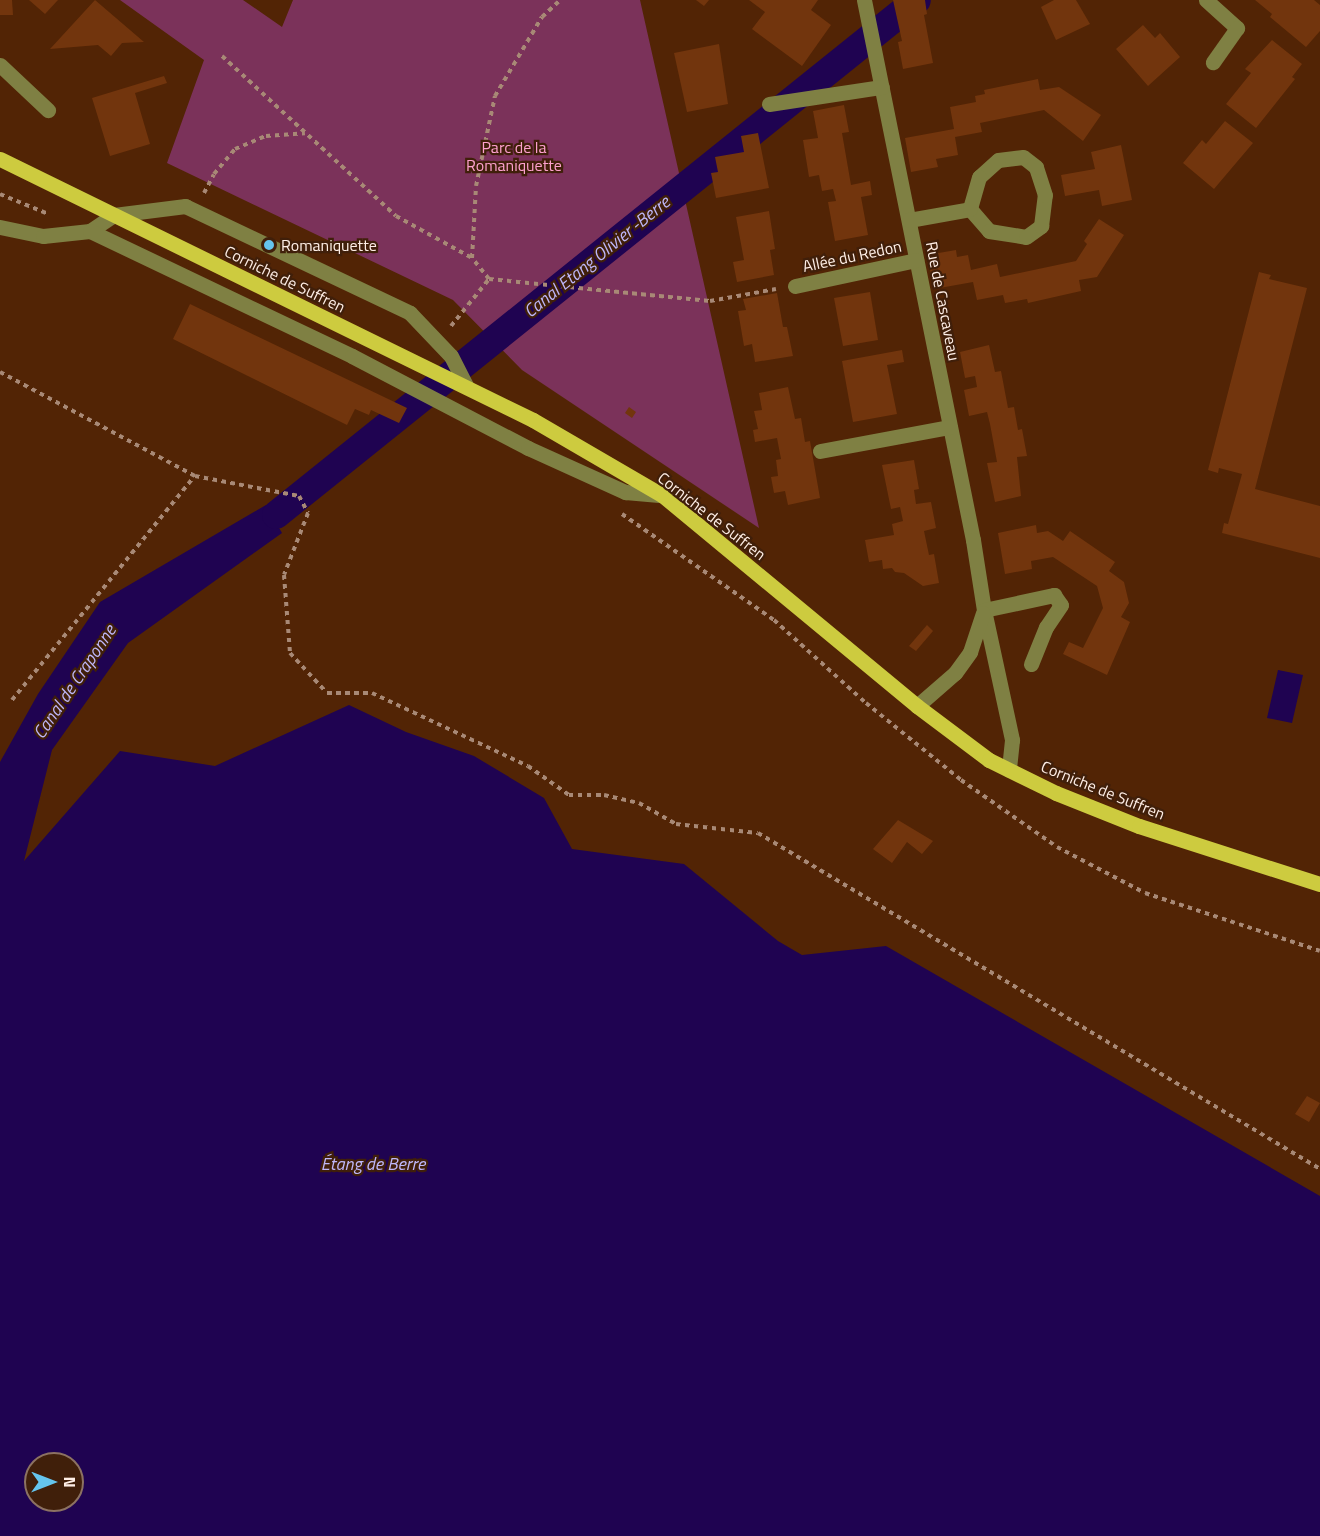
<!DOCTYPE html>
<html>
<head>
<meta charset="utf-8">
<style>
	body { margin:0 }
	#map { position:relative; width:1320px; height:1536px; overflow:hidden; background:#522405; font-family:"Titillium Web",sans-serif }
	div>[style] { position:absolute }
	[style*='--x'] { left:calc(var(--x)*1px); top:calc(var(--y)*1px); width:calc(var(--w)*1px); rotate:calc(var(--a)*1deg) }
	.green>* { inset:0; background:#7b325a }
	.water>* { inset:0; background:#1f0351 }
	.canal>* { height:28px; margin:-14px; padding:0 14px; transform-origin:14px; border-radius:14px; background:#1f0351 }
	.building>* { inset:0; background:#72350d }
	.path>* { height:4px; margin-top:-2px; transform-origin:0; background:repeating-linear-gradient(90deg,#a88976 0 4.5px,transparent 0 9px) }
	.minor>* { height:15px; margin:-7.5px; padding:0 7.5px; transform-origin:7.5px; border-radius:7.5px; background:#7f8043 }
	.major>* { height:15px; margin:-7.5px; padding:0 7.5px; transform-origin:7.5px; border-radius:7.5px; background:#cdcb3f }
	.dots>* { width:16px; height:16px; translate:-50% -50%; box-sizing:border-box; border:3px solid #401f0a; border-radius:50% }
	span { translate:-50% -50%; white-space:nowrap; text-align:center; line-height:1.15; -webkit-text-stroke:4.5px #401f0a; paint-order:stroke }
	.park-label { font-size:16px; color:#fda1cf }
	.poi-label { font-size:16px; color:#feeee6 }
	.left { translate:0 -50%; text-align:left }
	.street-label { font-size:16px; color:#feeee6 }
	.water-label { font-size:18px; color:#beb7f9; font-style:italic }
	.north { position:absolute; left:24px; top:1452px; width:60px; height:60px; box-sizing:border-box; background:#401f0a; border:2px solid #8c7262; border-radius:50%; rotate:90deg; font-size:16px; font-weight:700; line-height:24px; text-align:center; color:#feeee6 }
	.north::after { content:''; display:block; margin:auto; width:21px; height:27px; background:#65c5ee; clip-path:polygon(50% 0,100% 100%,50% 72%,0 100%) }
</style>
</head>
<body>
<div id="map">
	<div class="green">
		<i style="clip-path:polygon(120px 0,243px 0,282px 27px,293px 0,640px 0,759px 528px,522px 370px,453px 300px,167px 163px,204px 60px)"></i>
	</div>
	<div class="water">
		<i style="clip-path:polygon(evenodd,266px 505px,282px 533px,128px 643px,52px 750px,24px 861px,120px 751px,215px 766px,349px 705px,406px 732px,474px 756px,544px 798px,572px 849px,684px 864px,778px 941px,802px 955px,886px 946px,1320px 1196px,1320px 1536px,0 1536px,0 762px,38px 694px,100px 602px,266px 505px,36px 1464px,72px 1464px,72px 1500px,36px 1500px,36px 1464px)"></i>
		<i style="clip-path:polygon(1278px 670px,1303px 675px,1292px 723px,1267px 718px)"></i>
	</div>
	<div class="canal">
		<i style="--x:276;--y:515;--w:822;--a:-38.78"></i>
	</div>
	<div class="building">
		<i style="clip-path:polygon(0 0,12px 0,13px 15px,0 15px)"></i>
		<i style="clip-path:polygon(29px 0,58px 0,45px 14px)"></i>
		<i style="clip-path:polygon(95px 0,144px 42px,122px 43px,111px 56px,98px 45px,50px 49px)"></i>
		<i style="clip-path:polygon(696px 0,709px 0,704px 6px)"></i>
		<i style="clip-path:polygon(749px 0,818px 0,811px 10px,831px 25px,802px 66px,752px 29px,765px 12px)"></i>
		<i style="clip-path:polygon(893px 0,925px 0,927px 14px,924px 15px,933px 63px,903px 69px,898px 42px,902px 41px)"></i>
		<i style="clip-path:polygon(1054px 0,1076px 0,1090px 24px,1056px 40px,1041px 7px)"></i>
		<i style="clip-path:polygon(1255px 0,1314px 0,1320px 5px,1320px 31px,1306px 47px,1270px 17px,1272px 14px)"></i>
		<i style="clip-path:polygon(1143px 25px,1155px 38px,1160px 33px,1180px 57px,1148px 86px,1116px 49px)"></i>
		<i style="clip-path:polygon(1272px 40px,1302px 64px,1292px 77px,1295px 79px,1256px 128px,1226px 104px,1251px 73px,1245px 69px)"></i>
		<i style="clip-path:polygon(719px 44px,728px 104px,687px 112px,674px 53px)"></i>
		<i style="clip-path:polygon(164px 76px,167px 83px,135px 93px,150px 144px,110px 156px,92px 98px)"></i>
		<i style="clip-path:polygon(1038px 79px,1040px 90px,1059px 87px,1101px 115px,1083px 141px,1044px 110px,980px 123px,982px 132px,955px 137px,958px 155px,936px 159px,938px 167px,911px 172px,905px 138px,954px 129px,950px 107px,976px 102px,975px 96px,985px 94px,984px 90px)"></i>
		<i style="clip-path:polygon(844px 105px,849px 132px,842px 133px,851px 185px,870px 181px,872px 195px,861px 197px,868px 235px,835px 241px,828px 202px,836px 201px,833px 189px,822px 191px,819px 175px,809px 177px,803px 140px,818px 138px,813px 111px)"></i>
		<i style="clip-path:polygon(1225px 121px,1253px 143px,1214px 189px,1183px 163px,1202px 140px,1206px 144px)"></i>
		<i style="clip-path:polygon(758px 133px,769px 188px,716px 198px,711px 173px,718px 172px,715px 157px,744px 152px,741px 136px)"></i>
		<i style="clip-path:polygon(1121px 145px,1132px 200px,1102px 206px,1099px 190px,1065px 196px,1061px 175px,1095px 169px,1091px 152px)"></i>
		<i style="clip-path:polygon(769px 211px,775px 249px,770px 250px,774px 275px,737px 282px,733px 262px,744px 260px,736px 217px)"></i>
		<i style="clip-path:polygon(1099px 219px,1124px 235px,1097px 277px,1079px 280px,1081px 291px,1028px 303px,1027px 299px,1005px 303px,1003px 295px,977px 300px,973px 282px,934px 289px,927px 255px,956px 250px,957px 257px,968px 255px,971px 270px,997px 264px,1000px 277px,1076px 261px,1087px 244px,1084px 241px)"></i>
		<i style="clip-path:polygon(1259px 272px,1271px 275px,1269px 279px,1307px 288px,1255px 489px,1320px 506px,1320px 558px,1222px 533px,1224px 523px,1228px 524px,1242px 474px,1219px 468px,1218px 473px,1208px 470px)"></i>
		<i style="clip-path:polygon(870px 292px,878px 340px,843px 346px,834px 298px)"></i>
		<i style="clip-path:polygon(777px 293px,783px 327px,787px 327px,793px 356px,755px 362px,752px 344px,744px 346px,738px 311px,746px 310px,743px 299px)"></i>
		<i style="clip-path:polygon(190px 304px,407px 408px,399px 423px,371px 410px,369px 415px,355px 409px,347px 425px,173px 339px)"></i>
		<i style="clip-path:polygon(989px 345px,995px 372px,1001px 371px,1008px 408px,1014px 407px,1018px 430px,1022px 429px,1027px 456px,1017px 457px,1021px 496px,995px 502px,987px 463px,997px 462px,990px 424px,987px 412px,969px 416px,964px 390px,977px 387px,975px 376px,965px 378px,960px 352px)"></i>
		<i style="clip-path:polygon(902px 350px,904px 362px,887px 365px,897px 414px,853px 422px,842px 361px)"></i>
		<i style="clip-path:polygon(788px 387px,795px 419px,801px 418px,805px 442px,810px 441px,820px 498px,788px 505px,785px 491px,774px 493px,771px 477px,778px 476px,776px 460px,781px 459px,777px 438px,755px 442px,753px 430px,758px 429px,754px 411px,762px 410px,759px 393px)"></i>
		<i style="clip-path:polygon(629px 407px,636px 412px,632px 418px,625px 413px)"></i>
		<i style="clip-path:polygon(914px 460px,919px 489px,914px 490px,916px 504px,931px 502px,936px 528px,924px 531px,929px 555px,934px 554px,939px 583px,923px 586px,904px 573px,895px 572px,892px 568px,883px 569px,882px 560px,869px 562px,865px 540px,894px 535px,892px 524px,903px 521px,900px 507px,891px 509px,882px 465px)"></i>
		<i style="clip-path:polygon(1036px 525px,1037px 533px,1048px 531px,1063px 541px,1070px 531px,1115px 562px,1109px 571px,1124px 582px,1129px 603px,1121px 617px,1130px 622px,1107px 675px,1063px 654px,1069px 642px,1083px 648px,1103px 608px,1097px 586px,1053px 557px,1031px 561px,1032px 569px,1005px 574px,998px 533px)"></i>
		<i style="clip-path:polygon(927px 625px,933px 631px,916px 651px,909px 646px)"></i>
		<i style="clip-path:polygon(898px 820px,933px 841px,922px 854px,907px 842px,892px 863px,873px 849px)"></i>
		<i style="clip-path:polygon(1307px 1096px,1320px 1103px,1309px 1122px,1295px 1114px)"></i>
	</div>
	<div class="path">
		<i style="--x:222;--y:56;--w:236;--a:42.6"></i>
		<i style="--x:396;--y:216;--w:87;--a:28.9"></i>
		<i style="--x:204;--y:193;--w:21;--a:-62"></i>
		<i style="--x:214;--y:174;--w:33;--a:-50"></i>
		<i style="--x:235;--y:149;--w:34;--a:-23"></i>
		<i style="--x:266;--y:136;--w:39;--a:-4"></i>
		<i style="--x:0;--y:194;--w:50;--a:22.4"></i>
		<i style="--x:489;--y:279;--w:27;--a:-129"></i>
		<i style="--x:472;--y:258;--w:72;--a:-86.8"></i>
		<i style="--x:476;--y:186;--w:92;--a:-78.1"></i>
		<i style="--x:495;--y:96;--w:92;--a:-59.3"></i>
		<i style="--x:542;--y:17;--w:25;--a:-43"></i>
		<i style="--x:451;--y:326;--w:60;--a:-51"></i>
		<i style="--x:489;--y:279;--w:222;--a:5.7"></i>
		<i style="--x:710;--y:301;--w:67;--a:-10.3"></i>
		<i style="--x:0;--y:372;--w:221;--a:28.1"></i>
		<i style="--x:195;--y:476;--w:106;--a:10.9"></i>
		<i style="--x:299;--y:496;--w:19;--a:62"></i>
		<i style="--x:308;--y:513;--w:66;--a:111.2"></i>
		<i style="--x:284;--y:575;--w:78;--a:85.6"></i>
		<i style="--x:290;--y:653;--w:54;--a:47.2"></i>
		<i style="--x:327;--y:693;--w:45;--a:0"></i>
		<i style="--x:372;--y:693;--w:172;--a:25.1"></i>
		<i style="--x:528;--y:766;--w:50;--a:35.3"></i>
		<i style="--x:569;--y:795;--w:35;--a:0"></i>
		<i style="--x:604;--y:795;--w:36;--a:13"></i>
		<i style="--x:639;--y:803;--w:43;--a:29.6"></i>
		<i style="--x:676;--y:824;--w:82;--a:6.3"></i>
		<i style="--x:758;--y:833;--w:655;--a:30.87"></i>
		<i style="--x:622;--y:514;--w:185;--a:34.9"></i>
		<i style="--x:774;--y:620;--w:124;--a:42.1"></i>
		<i style="--x:866;--y:703;--w:122;--a:39"></i>
		<i style="--x:961;--y:780;--w:117;--a:34.9"></i>
		<i style="--x:1057;--y:847;--w:99;--a:27.6"></i>
		<i style="--x:1145;--y:893;--w:184;--a:18.3"></i>
		<i style="--x:12;--y:700;--w:289;--a:-50.8"></i>
	</div>
	<div class="minor">
		<i style="--x:864;--y:0;--w:551;--a:78.59"></i>
		<i style="--x:973;--y:540;--w:71;--a:81.1"></i>
		<i style="--x:984;--y:610;--w:133;--a:77.8"></i>
		<i style="--x:1012;--y:740;--w:30;--a:96"></i>
		<i style="--x:1206;--y:0;--w:42;--a:42.1"></i>
		<i style="--x:1237;--y:28;--w:42;--a:125.2"></i>
		<i style="--x:0;--y:65;--w:66;--a:43.2"></i>
		<i style="--x:769;--y:104;--w:114;--a:-8.6"></i>
		<i style="--x:909;--y:220;--w:62;--a:-10.2"></i>
		<i style="--x:970;--y:209;--w:29;--a:49"></i>
		<i style="--x:989;--y:231;--w:37;--a:9"></i>
		<i style="--x:1026;--y:237;--w:19;--a:-36"></i>
		<i style="--x:1041;--y:226;--w:31;--a:-83"></i>
		<i style="--x:1045;--y:195;--w:29;--a:-108"></i>
		<i style="--x:1036;--y:167;--w:16;--a:-142"></i>
		<i style="--x:1023;--y:157;--w:25;--a:173"></i>
		<i style="--x:998;--y:160;--w:25;--a:138"></i>
		<i style="--x:979;--y:177;--w:33;--a:106"></i>
		<i style="--x:0;--y:227;--w:44;--a:11.8"></i>
		<i style="--x:43;--y:236;--w:47;--a:-6.1"></i>
		<i style="--x:90;--y:231;--w:29;--a:-34"></i>
		<i style="--x:114;--y:215;--w:72;--a:-7.2"></i>
		<i style="--x:185;--y:206;--w:249;--a:25.4"></i>
		<i style="--x:410;--y:313;--w:59;--a:46.4"></i>
		<i style="--x:451;--y:356;--w:35;--a:63"></i>
		<i style="--x:90;--y:231;--w:290;--a:25.5"></i>
		<i style="--x:352;--y:356;--w:199;--a:27.6"></i>
		<i style="--x:528;--y:448;--w:107;--a:24.4"></i>
		<i style="--x:625;--y:492;--w:37;--a:5"></i>
		<i style="--x:795;--y:286;--w:124;--a:-12.1"></i>
		<i style="--x:820;--y:451;--w:132;--a:-10.5"></i>
		<i style="--x:984;--y:610;--w:72;--a:-12.1"></i>
		<i style="--x:1054;--y:595;--w:12;--a:55"></i>
		<i style="--x:1061;--y:605;--w:27;--a:124"></i>
		<i style="--x:1046;--y:627;--w:40;--a:112"></i>
		<i style="--x:917;--y:706;--w:50;--a:-41"></i>
		<i style="--x:955;--y:673;--w:26;--a:-54"></i>
		<i style="--x:970;--y:652;--w:41;--a:-71.6"></i>
	</div>
	<div class="major">
		<i style="--x:0;--y:159;--w:593;--a:26.09"></i>
		<i style="--x:533;--y:420;--w:149;--a:30.2"></i>
		<i style="--x:662;--y:495;--w:331;--a:39.6"></i>
		<i style="--x:917;--y:706;--w:90;--a:36.9"></i>
		<i style="--x:989;--y:760;--w:75;--a:26.2"></i>
		<i style="--x:1056;--y:793;--w:89;--a:21.7"></i>
		<i style="--x:1139;--y:826;--w:190;--a:17.8"></i>
	</div>
	<div class="dots">
		<i style="left:269px;top:245px;background:#65c5ee"></i>
	</div>
	<div class="park-label">
		<span style="left:514px;top:156px">Parc de la<br>Romaniquette</span>
	</div>
	<div class="poi-label">
		<span class="left" style="left:281px;top:245px">Romaniquette</span>
	</div>
	<div class="street-label">
		<span style="left:852px;top:256px;rotate:-12deg">Allée du Redon</span>
		<span style="left:285px;top:279px;rotate:26deg">Corniche de Suffren</span>
		<span style="left:943px;top:301px;rotate:79deg">Rue de Cascaveau</span>
		<span style="left:712px;top:516px;rotate:38deg">Corniche de Suffren</span>
		<span style="left:1103px;top:790px;rotate:22deg">Corniche de Suffren</span>
	</div>
	<div class="water-label">
		<span style="left:597px;top:257px;rotate:-39deg">Canal Etang Olivier -Berre</span>
		<span style="left:75px;top:682px;rotate:-56deg">Canal de Craponne</span>
		<span style="left:373px;top:1164px">Étang de Berre</span>
	</div>
	<div class="north">N</div>
</div>
</body>
</html>
